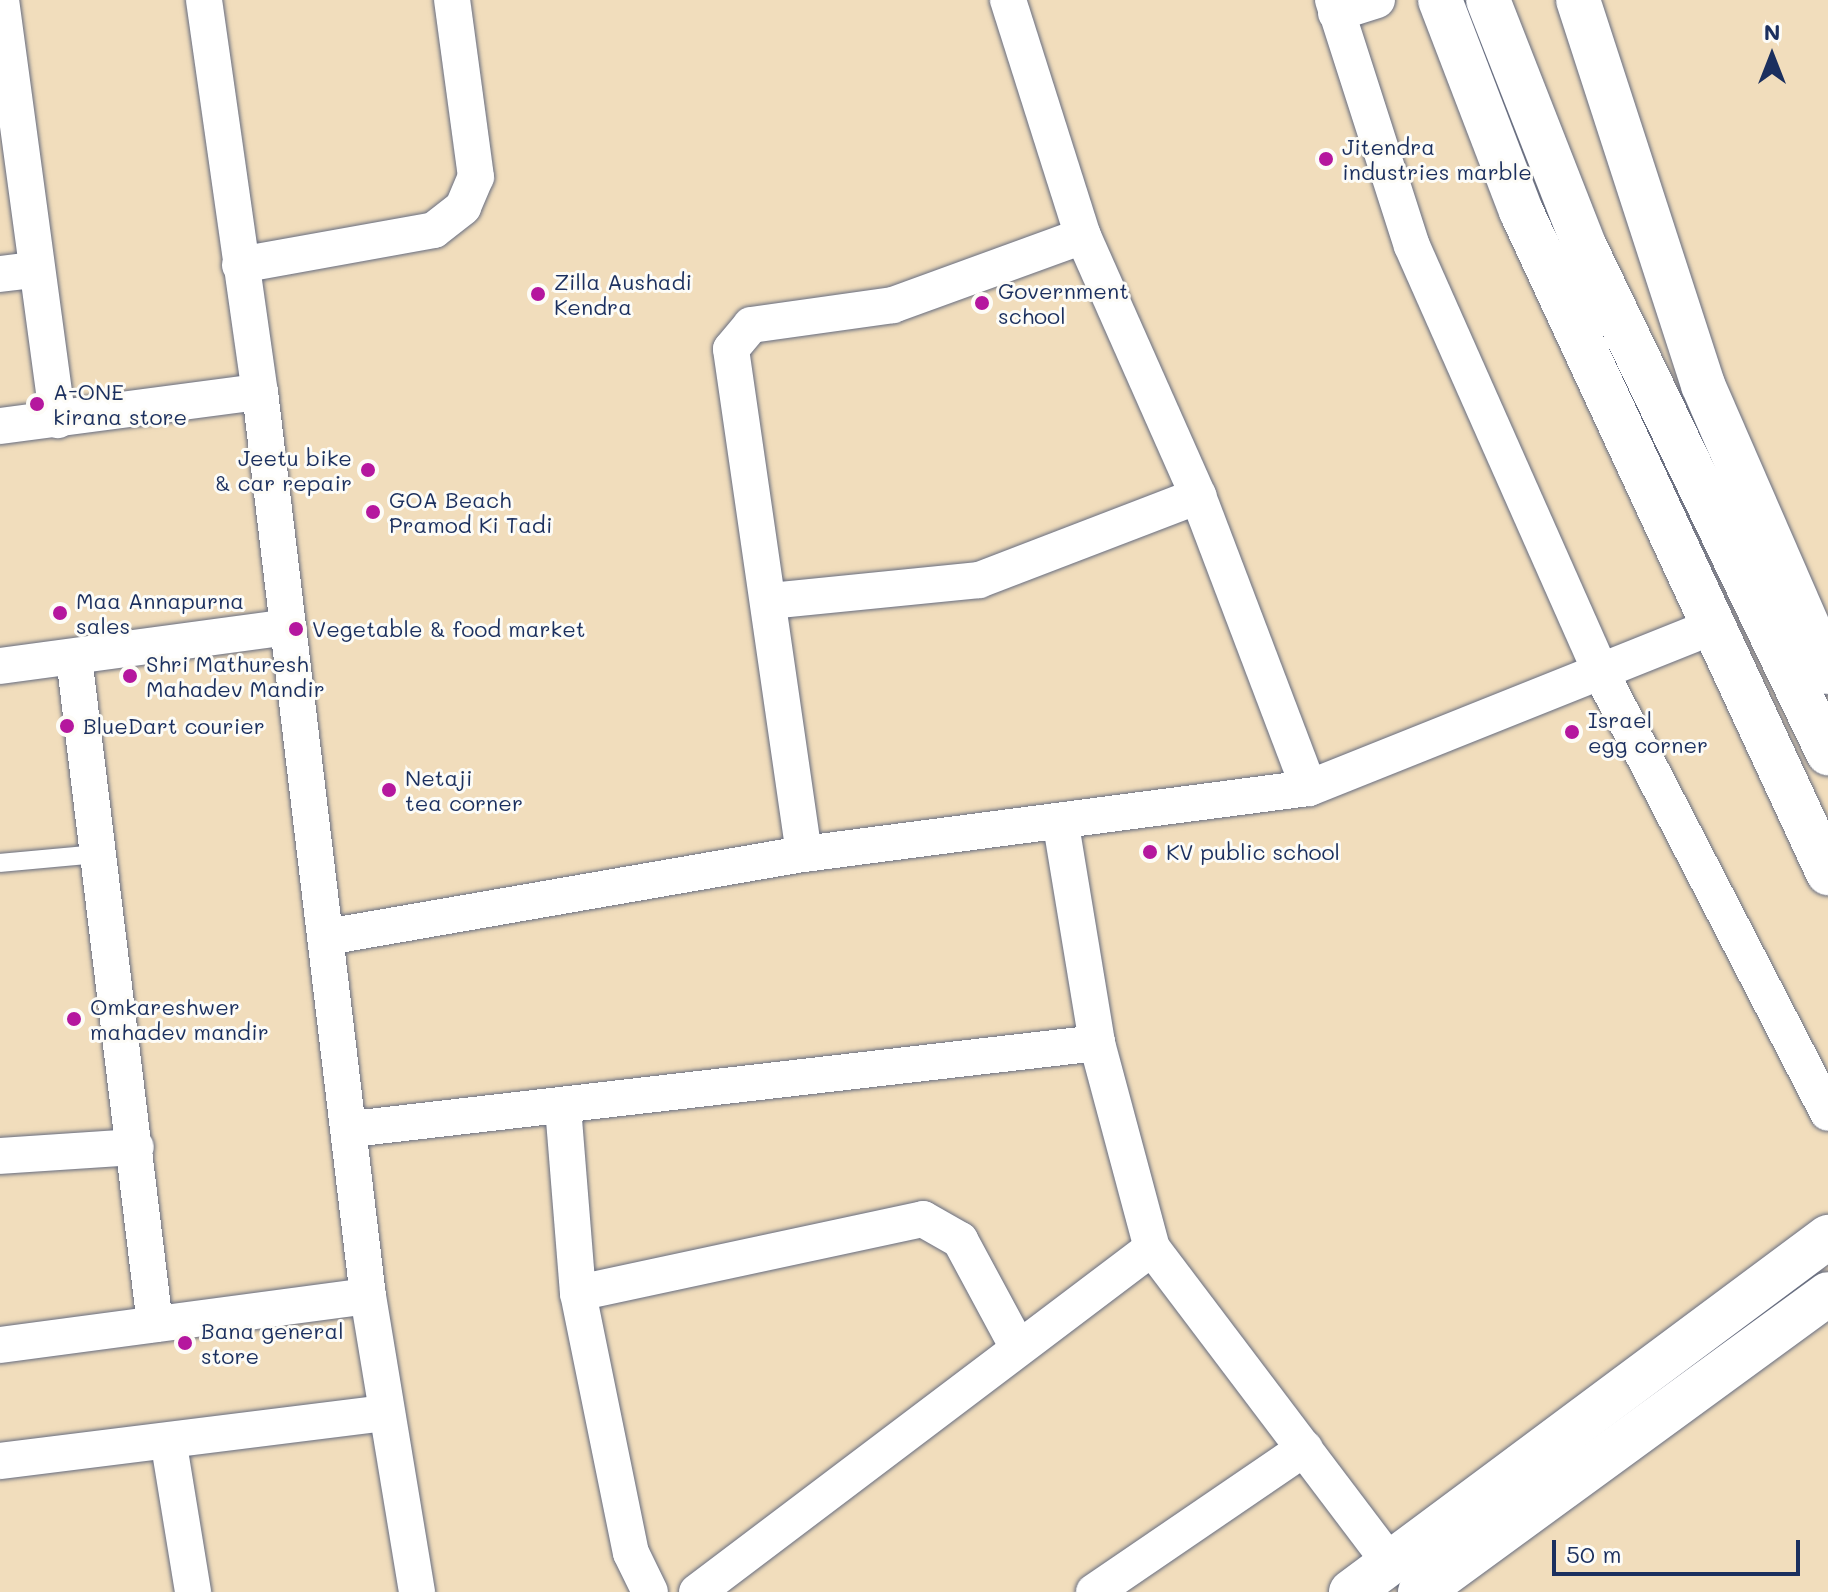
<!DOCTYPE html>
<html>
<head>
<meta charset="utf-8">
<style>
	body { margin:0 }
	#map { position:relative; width:1828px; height:1592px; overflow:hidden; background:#f1ddbc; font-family:Mali,sans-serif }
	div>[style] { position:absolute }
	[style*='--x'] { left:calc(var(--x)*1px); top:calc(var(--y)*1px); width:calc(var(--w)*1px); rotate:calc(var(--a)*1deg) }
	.roads { filter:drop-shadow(0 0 2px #666c7f) drop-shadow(0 0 2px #666c7f) }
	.service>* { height:18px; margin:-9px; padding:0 9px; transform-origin:9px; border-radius:9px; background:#fff }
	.minor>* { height:36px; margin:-18px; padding:0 18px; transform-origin:18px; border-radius:18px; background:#fff }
	.tertiary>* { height:44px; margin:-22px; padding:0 22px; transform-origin:22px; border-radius:22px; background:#fff }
	.primary>* { height:44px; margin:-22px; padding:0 22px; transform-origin:22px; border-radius:22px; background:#fff }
	.dots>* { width:22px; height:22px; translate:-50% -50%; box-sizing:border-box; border:4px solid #fdfcf7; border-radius:50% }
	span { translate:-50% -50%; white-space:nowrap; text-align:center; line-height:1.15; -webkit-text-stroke:6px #fdfcf7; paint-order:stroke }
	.poi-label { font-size:22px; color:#1b2f5e }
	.left { translate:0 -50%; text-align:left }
	.right { translate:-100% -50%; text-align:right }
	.north { position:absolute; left:1732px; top:16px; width:80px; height:80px; -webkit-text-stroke:6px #fdfcf7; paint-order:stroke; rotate:0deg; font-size:22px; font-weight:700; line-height:32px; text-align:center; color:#1b2f5e }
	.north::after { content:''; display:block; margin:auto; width:28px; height:36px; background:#1b2f5e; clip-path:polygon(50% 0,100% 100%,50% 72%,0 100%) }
	.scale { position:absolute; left:1552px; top:1540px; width:248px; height:36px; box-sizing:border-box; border:4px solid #1b2f5e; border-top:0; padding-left:10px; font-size:24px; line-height:28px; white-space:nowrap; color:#1b2f5e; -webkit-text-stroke:6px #fdfcf7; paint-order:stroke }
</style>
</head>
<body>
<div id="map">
	<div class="roads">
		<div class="service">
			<i style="--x:0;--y:863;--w:97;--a:-5.3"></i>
		</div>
		<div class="minor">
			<i style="--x:1;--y:0;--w:424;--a:82.3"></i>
			<i style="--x:204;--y:0;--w:396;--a:81.9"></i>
			<i style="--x:260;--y:392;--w:910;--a:83.19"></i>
			<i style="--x:368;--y:1296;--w:300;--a:80.6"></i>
			<i style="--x:1008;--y:0;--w:248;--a:72.4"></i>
			<i style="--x:1083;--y:236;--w:284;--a:66.1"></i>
			<i style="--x:1198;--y:496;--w:312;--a:69.2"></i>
			<i style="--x:1333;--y:0;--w:258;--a:72.2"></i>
			<i style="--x:1412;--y:246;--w:465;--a:66.1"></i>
			<i style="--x:1600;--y:671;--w:497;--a:62.7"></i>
			<i style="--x:1336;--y:13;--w:43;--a:-17.6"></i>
			<i style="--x:240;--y:265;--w:197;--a:-10.2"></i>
			<i style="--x:434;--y:230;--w:37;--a:-38"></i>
			<i style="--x:463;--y:207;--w:33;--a:-67"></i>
			<i style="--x:476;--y:177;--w:179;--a:-97.7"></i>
			<i style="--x:0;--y:274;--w:32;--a:-7"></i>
			<i style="--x:0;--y:426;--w:262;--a:-7.5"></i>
			<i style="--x:769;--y:601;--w:211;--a:-5.7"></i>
			<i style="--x:979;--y:580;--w:235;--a:-21"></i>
			<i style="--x:74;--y:657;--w:672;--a:83.08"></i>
			<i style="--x:0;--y:666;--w:290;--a:-7.7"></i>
			<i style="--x:1061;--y:825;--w:221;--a:80.6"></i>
			<i style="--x:1097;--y:1043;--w:212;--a:75"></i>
			<i style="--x:1152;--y:1248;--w:395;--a:52.9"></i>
			<i style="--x:804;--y:854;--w:510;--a:-98.23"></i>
			<i style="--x:731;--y:349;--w:31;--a:-50"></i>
			<i style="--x:751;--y:325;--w:143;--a:-8"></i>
			<i style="--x:893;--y:305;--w:202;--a:-20"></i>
			<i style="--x:327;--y:937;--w:484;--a:-9.9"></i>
			<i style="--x:804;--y:854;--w:509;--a:-7.45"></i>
			<i style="--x:1309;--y:788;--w:433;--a:-21.8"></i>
			<i style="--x:563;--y:1107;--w:187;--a:85.4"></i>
			<i style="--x:578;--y:1293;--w:265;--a:78.5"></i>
			<i style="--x:631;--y:1553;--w:43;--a:64"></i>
			<i style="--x:352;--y:1129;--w:750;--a:-6.58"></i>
			<i style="--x:0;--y:1156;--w:136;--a:-3.8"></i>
			<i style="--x:578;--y:1293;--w:353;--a:-12.1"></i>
			<i style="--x:923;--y:1219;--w:43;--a:29.6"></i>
			<i style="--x:960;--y:1240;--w:120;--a:61.7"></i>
			<i style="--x:0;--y:1345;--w:371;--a:-7.6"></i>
			<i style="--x:169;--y:1445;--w:149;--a:80.7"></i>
			<i style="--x:0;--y:1461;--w:387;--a:-7.1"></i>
			<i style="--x:697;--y:1592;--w:570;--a:-37.09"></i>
			<i style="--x:1094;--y:1592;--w:255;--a:-34.3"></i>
		</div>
		<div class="tertiary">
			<i style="--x:1578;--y:0;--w:405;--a:72"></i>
			<i style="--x:1703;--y:385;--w:313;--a:66.5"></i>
			<i style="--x:1351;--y:1592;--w:595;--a:-36.66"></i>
			<i style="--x:1420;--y:1592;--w:505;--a:-36.14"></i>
		</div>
		<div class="primary">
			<i style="--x:1440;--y:0;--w:226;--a:69"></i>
			<i style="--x:1521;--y:211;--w:730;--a:65.12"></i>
			<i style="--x:1488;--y:0;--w:263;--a:68.6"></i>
			<i style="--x:1584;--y:245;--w:564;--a:64.34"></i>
		</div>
	</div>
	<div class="dots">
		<i style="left:1326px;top:159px;background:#b5179e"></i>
		<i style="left:538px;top:294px;background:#b5179e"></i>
		<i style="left:982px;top:303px;background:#b5179e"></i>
		<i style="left:37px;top:404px;background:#b5179e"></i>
		<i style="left:368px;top:470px;background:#b5179e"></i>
		<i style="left:373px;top:512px;background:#b5179e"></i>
		<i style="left:60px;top:613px;background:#b5179e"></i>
		<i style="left:296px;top:629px;background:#b5179e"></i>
		<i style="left:130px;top:676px;background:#b5179e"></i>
		<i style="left:67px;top:726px;background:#b5179e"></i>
		<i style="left:1572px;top:732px;background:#b5179e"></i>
		<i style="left:389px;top:790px;background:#b5179e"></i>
		<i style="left:1150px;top:852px;background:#b5179e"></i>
		<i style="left:74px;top:1019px;background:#b5179e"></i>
		<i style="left:185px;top:1343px;background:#b5179e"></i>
	</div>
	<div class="poi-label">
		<span class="left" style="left:1342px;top:159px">Jitendra<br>industries marble</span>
		<span class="left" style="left:554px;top:294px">Zilla Aushadi<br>Kendra</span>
		<span class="left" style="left:998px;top:303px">Government<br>school</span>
		<span class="left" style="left:53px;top:404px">A-ONE<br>kirana store</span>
		<span class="right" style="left:352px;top:470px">Jeetu bike<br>&amp; car repair</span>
		<span class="left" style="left:389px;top:512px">GOA Beach<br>Pramod Ki Tadi</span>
		<span class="left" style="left:76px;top:613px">Maa Annapurna<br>sales</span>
		<span class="left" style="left:312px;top:629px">Vegetable &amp; food market</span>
		<span class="left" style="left:146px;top:676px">Shri Mathuresh<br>Mahadev Mandir</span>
		<span class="left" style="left:1588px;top:732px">Israel<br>egg corner</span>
		<span class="left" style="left:83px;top:726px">BlueDart courier</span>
		<span class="left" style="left:405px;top:790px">Netaji<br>tea corner</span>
		<span class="left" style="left:1166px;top:852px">KV public school</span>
		<span class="left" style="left:90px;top:1019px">Omkareshwer<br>mahadev mandir</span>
		<span class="left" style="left:201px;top:1343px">Bana general<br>store</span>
	</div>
	<div class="north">N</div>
	<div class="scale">50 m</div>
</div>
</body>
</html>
